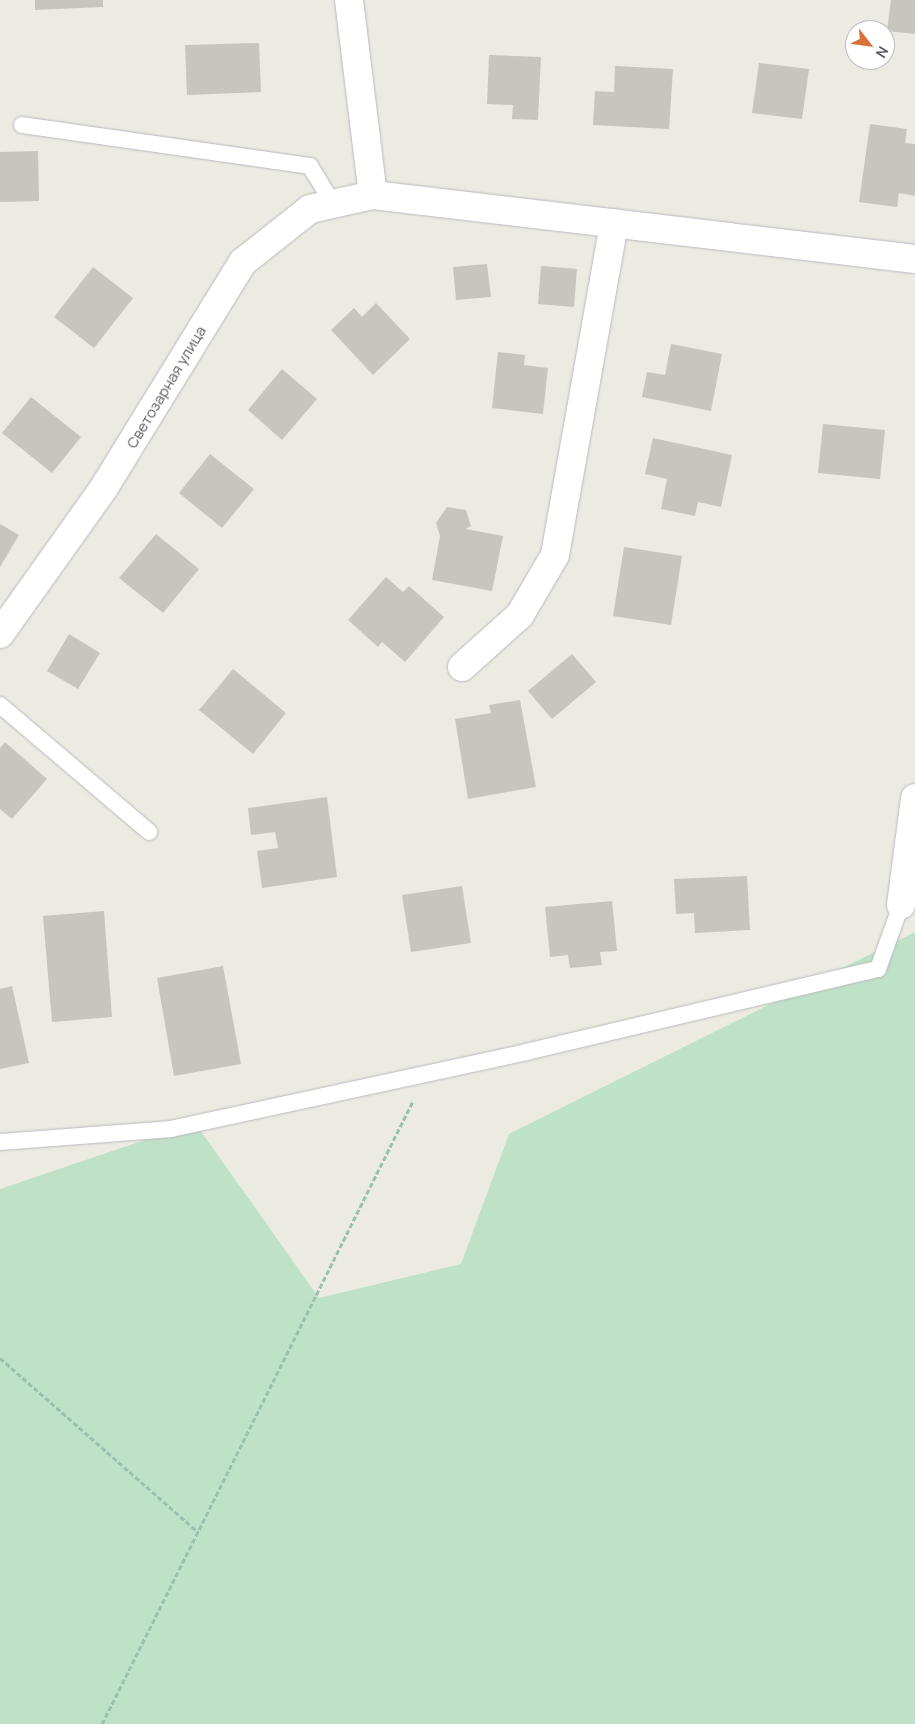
<!DOCTYPE html>
<html>
<head>
<meta charset="utf-8">
<style>
	body { margin:0 }
	#map { position:relative; width:915px; height:1724px; overflow:hidden; background:#ebebe1; font-family:Manrope,sans-serif }
	div>[style] { position:absolute }
	[style*='--x'] { left:calc(var(--x)*1px); top:calc(var(--y)*1px); width:calc(var(--w)*1px); rotate:calc(var(--a)*1deg) }
	.green>* { inset:0; background:#bfe1c8 }
	.building>* { inset:0; background:#c7c6be }
	.path>* { height:3px; margin-top:-1.5px; transform-origin:0; background:repeating-linear-gradient(90deg,#9ac1af 0 5px,transparent 0 7.5px) }
	.roads { filter:drop-shadow(0 0 1px #b9b9bf) drop-shadow(0 0 1px #b9b9bf) }
	.lane>* { height:16px; margin:-8px; padding:0 8px; transform-origin:8px; border-radius:8px; background:#fff }
	.street>* { height:28px; margin:-14px; padding:0 14px; transform-origin:14px; border-radius:14px; background:#fff }
	span { translate:-50% -50%; white-space:nowrap; text-align:center; line-height:1.15; -webkit-text-stroke:4px #fff; paint-order:stroke }
	.street-label { font-size:15px; color:#5a5b61 }
	.north { position:absolute; left:845px; top:20px; width:50px; height:50px; box-sizing:border-box; background:#fff; border:1px solid #bdbdc0; border-radius:50%; rotate:120deg; font-size:14px; font-weight:700; line-height:20px; text-align:center; color:#5a5b61 }
	.north::after { content:''; display:block; margin:auto; width:18px; height:22px; background:#d9703a; clip-path:polygon(50% 0,100% 100%,50% 72%,0 100%) }
</style>
</head>
<body>
<div id="map">
	<div class="green">
		<i style="clip-path:polygon(915px 932px,915px 1724px,0 1724px,0 1189px,195px 1123px,319px 1298px,461px 1264px,509px 1134px)"></i>
	</div>
	<div class="building">
		<i style="clip-path:polygon(35px 0,103px 0,103px 7px,35px 10px)"></i>
		<i style="clip-path:polygon(891px 0,915px 0,915px 34px,887px 31px)"></i>
		<i style="clip-path:polygon(259px 43px,261px 92px,187px 95px,185px 45px)"></i>
		<i style="clip-path:polygon(489px 55px,541px 57px,538px 120px,512px 119px,513px 105px,487px 104px)"></i>
		<i style="clip-path:polygon(759px 63px,809px 69px,802px 119px,752px 113px)"></i>
		<i style="clip-path:polygon(615px 66px,673px 69px,669px 129px,593px 125px,595px 91px,614px 92px)"></i>
		<i style="clip-path:polygon(870px 124px,907px 129px,905px 143px,915px 144px,915px 196px,899px 193px,897px 207px,859px 202px)"></i>
		<i style="clip-path:polygon(38px 151px,39px 201px,0 202px,0 152px)"></i>
		<i style="clip-path:polygon(487px 264px,491px 297px,456px 300px,453px 267px)"></i>
		<i style="clip-path:polygon(541px 266px,577px 269px,574px 307px,538px 304px)"></i>
		<i style="clip-path:polygon(93px 267px,133px 298px,94px 348px,54px 317px)"></i>
		<i style="clip-path:polygon(376px 303px,410px 339px,373px 375px,331px 330px,354px 308px,362px 317px)"></i>
		<i style="clip-path:polygon(671px 344px,722px 354px,711px 411px,642px 397px,647px 372px,665px 375px)"></i>
		<i style="clip-path:polygon(498px 352px,525px 355px,524px 365px,548px 368px,543px 414px,492px 408px)"></i>
		<i style="clip-path:polygon(282px 369px,317px 399px,282px 440px,248px 410px)"></i>
		<i style="clip-path:polygon(31px 397px,81px 437px,52px 473px,2px 433px)"></i>
		<i style="clip-path:polygon(823px 424px,885px 430px,880px 479px,818px 473px)"></i>
		<i style="clip-path:polygon(653px 438px,732px 455px,721px 507px,698px 502px,695px 516px,661px 509px,667px 479px,645px 474px)"></i>
		<i style="clip-path:polygon(210px 454px,254px 489px,222px 528px,179px 493px)"></i>
		<i style="clip-path:polygon(447px 507px,466px 510px,471px 526px,466px 529px,503px 536px,492px 591px,432px 580px,440px 536px,436px 523px)"></i>
		<i style="clip-path:polygon(0 524px,19px 535px,0 567px)"></i>
		<i style="clip-path:polygon(156px 534px,199px 569px,163px 613px,119px 578px)"></i>
		<i style="clip-path:polygon(624px 547px,682px 556px,671px 625px,613px 616px)"></i>
		<i style="clip-path:polygon(386px 577px,403px 592px,409px 586px,444px 617px,405px 662px,382px 642px,378px 647px,348px 620px)"></i>
		<i style="clip-path:polygon(69px 634px,100px 653px,78px 689px,47px 671px)"></i>
		<i style="clip-path:polygon(572px 654px,596px 682px,552px 719px,528px 691px)"></i>
		<i style="clip-path:polygon(233px 669px,286px 713px,253px 754px,199px 710px)"></i>
		<i style="clip-path:polygon(520px 700px,536px 787px,468px 799px,455px 719px,491px 713px,489px 705px)"></i>
		<i style="clip-path:polygon(5px 742px,47px 779px,12px 819px,0 809px,0 748px)"></i>
		<i style="clip-path:polygon(327px 797px,337px 877px,262px 888px,257px 851px,278px 848px,275px 832px,251px 835px,248px 808px)"></i>
		<i style="clip-path:polygon(747px 876px,750px 930px,695px 933px,694px 913px,676px 914px,674px 879px)"></i>
		<i style="clip-path:polygon(462px 886px,471px 943px,411px 952px,402px 895px)"></i>
		<i style="clip-path:polygon(612px 901px,617px 951px,600px 952px,602px 965px,570px 968px,568px 955px,550px 957px,545px 907px)"></i>
		<i style="clip-path:polygon(104px 911px,112px 1017px,52px 1022px,43px 916px)"></i>
		<i style="clip-path:polygon(223px 966px,241px 1064px,174px 1076px,157px 978px)"></i>
		<i style="clip-path:polygon(12px 986px,29px 1063px,0 1069px,0 989px)"></i>
	</div>
	<div class="path">
		<i style="--x:0;--y:1358;--w:264;--a:41.3"></i>
		<i style="--x:102;--y:1724;--w:696;--a:-63.47"></i>
	</div>
	<div class="roads">
		<div class="lane">
			<i style="--x:22;--y:125;--w:291;--a:8.1"></i>
			<i style="--x:310;--y:166;--w:44;--a:58.8"></i>
			<i style="--x:0;--y:705;--w:196;--a:40.4"></i>
			<i style="--x:0;--y:1142;--w:171;--a:-4.3"></i>
			<i style="--x:171;--y:1129;--w:363;--a:-12.2"></i>
			<i style="--x:526;--y:1052;--w:362;--a:-13.3"></i>
			<i style="--x:878;--y:969;--w:68;--a:-70.2"></i>
		</div>
		<div class="street">
			<i style="--x:349;--y:0;--w:196;--a:83"></i>
			<i style="--x:0;--y:634;--w:181;--a:-54.6"></i>
			<i style="--x:105;--y:486;--w:263;--a:-58.4"></i>
			<i style="--x:243;--y:262;--w:85;--a:-38.3"></i>
			<i style="--x:310;--y:209;--w:65;--a:-12.5"></i>
			<i style="--x:373;--y:195;--w:546;--a:6.73"></i>
			<i style="--x:462;--y:667;--w:78;--a:-41.9"></i>
			<i style="--x:520;--y:615;--w:69;--a:-59.7"></i>
			<i style="--x:555;--y:555;--w:337;--a:-79.9"></i>
			<i style="--x:901;--y:905;--w:108;--a:-82.5"></i>
		</div>
	</div>
	<div class="street-label">
		<span style="left:166px;top:387px;rotate:-59deg">Светозарная улица</span>
	</div>
	<div class="north">N</div>
</div>
</body>
</html>
